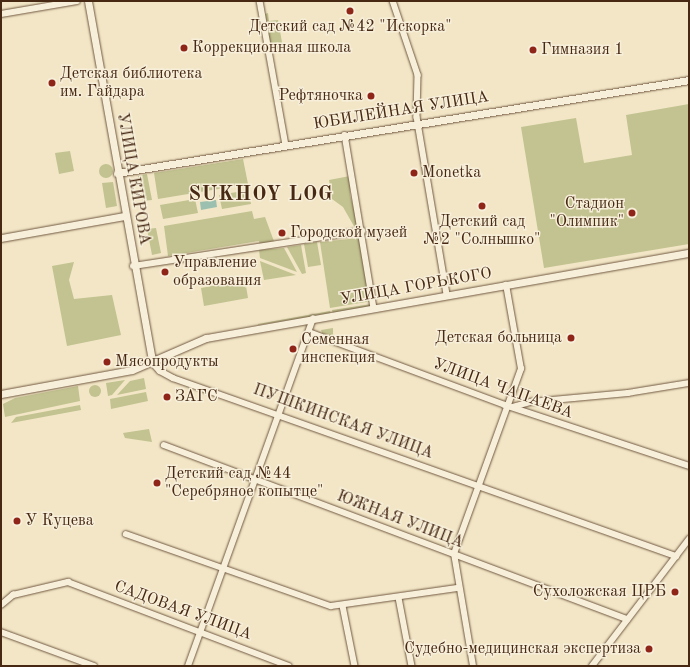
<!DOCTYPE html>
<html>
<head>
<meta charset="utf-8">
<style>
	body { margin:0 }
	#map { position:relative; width:690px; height:667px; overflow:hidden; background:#f2e6c6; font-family:"Old Standard TT",serif }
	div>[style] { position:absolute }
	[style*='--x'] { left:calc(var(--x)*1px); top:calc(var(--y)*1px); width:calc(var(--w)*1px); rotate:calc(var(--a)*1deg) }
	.green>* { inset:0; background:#c2c390 }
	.round { border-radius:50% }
	.water>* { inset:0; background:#9cc0b0 }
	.roads { filter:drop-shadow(0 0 1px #715840) drop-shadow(0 0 1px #715840) }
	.minor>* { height:5.5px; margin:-2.75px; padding:0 2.75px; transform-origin:2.75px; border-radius:2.75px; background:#f7efda }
	.tertiary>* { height:7px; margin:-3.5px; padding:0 3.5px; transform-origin:3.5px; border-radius:3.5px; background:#f7efda }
	.dots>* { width:11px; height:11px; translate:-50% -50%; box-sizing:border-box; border:2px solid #f7efda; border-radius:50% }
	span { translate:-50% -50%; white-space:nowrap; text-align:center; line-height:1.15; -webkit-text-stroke:3px #f7efda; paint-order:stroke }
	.poi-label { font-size:16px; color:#462813 }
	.left { translate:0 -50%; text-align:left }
	.right { translate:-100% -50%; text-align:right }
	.street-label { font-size:16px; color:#462813 }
	.district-label { font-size:20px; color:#462813; font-weight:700; letter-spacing:1px }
	.frame { position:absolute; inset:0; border:2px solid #462813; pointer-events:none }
</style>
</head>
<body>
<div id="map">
	<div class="green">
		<i style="clip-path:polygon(268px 13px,269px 21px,278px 20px,283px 48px,271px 50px,265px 14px)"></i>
		<i style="clip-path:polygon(689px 104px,689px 244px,544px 268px,521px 127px,576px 118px,584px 163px,632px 155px,626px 115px)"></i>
		<i style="clip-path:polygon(70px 151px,74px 171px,59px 174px,55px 153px)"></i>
		<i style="clip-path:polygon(243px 159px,248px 184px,158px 199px,154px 173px)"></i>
		<i class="round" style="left:99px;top:164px;width:14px;height:14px"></i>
		<i style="clip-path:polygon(147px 174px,152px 200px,143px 201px,138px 176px)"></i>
		<i style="clip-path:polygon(350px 176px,350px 195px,359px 228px,355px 228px,343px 207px,332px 199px,329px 180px)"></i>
		<i style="clip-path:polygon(113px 182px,117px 206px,106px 208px,102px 183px)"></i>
		<i style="clip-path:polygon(249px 190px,251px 204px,222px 209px,219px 195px)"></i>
		<i style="clip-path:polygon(195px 199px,198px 213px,163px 219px,160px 205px)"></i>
		<i style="clip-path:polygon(252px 211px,254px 219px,265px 217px,275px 244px,260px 246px,259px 241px,168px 256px,164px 226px)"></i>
		<i style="clip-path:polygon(156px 228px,161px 253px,152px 255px,147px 229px)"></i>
		<i style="clip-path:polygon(359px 238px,372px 301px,330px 308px,320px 242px)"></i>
		<i style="clip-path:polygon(317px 242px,321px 265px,308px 267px,304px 244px)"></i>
		<i style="clip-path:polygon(301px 245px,306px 273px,302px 274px,287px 247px)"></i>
		<i style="clip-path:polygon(284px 248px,297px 272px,260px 258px,259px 250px)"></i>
		<i style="clip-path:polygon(260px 261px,296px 275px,264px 280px)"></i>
		<i style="clip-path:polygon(74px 262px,69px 280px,74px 299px,112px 295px,121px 335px,67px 346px,52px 266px)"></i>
		<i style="clip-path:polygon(245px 280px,248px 298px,204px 306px,201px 288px)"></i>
		<i style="clip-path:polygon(372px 304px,372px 307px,333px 314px,332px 310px)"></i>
		<i style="clip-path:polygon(330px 311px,331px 314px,258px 325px,258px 324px)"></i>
		<i style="clip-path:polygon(333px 328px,333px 337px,322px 333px,321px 330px)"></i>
		<i style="clip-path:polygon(144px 378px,146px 389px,117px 395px,130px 381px)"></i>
		<i style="clip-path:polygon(125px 380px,112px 395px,108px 396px,106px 383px)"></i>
		<i class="round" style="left:89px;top:385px;width:12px;height:12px"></i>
		<i style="clip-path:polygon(78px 386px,80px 401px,5px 417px,3px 404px,15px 398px)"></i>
		<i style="clip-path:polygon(146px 392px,148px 401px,111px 409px,110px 399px)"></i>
		<i style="clip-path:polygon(80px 405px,81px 410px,11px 423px,16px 417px)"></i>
		<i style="clip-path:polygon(149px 429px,152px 442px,125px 438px,123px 433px)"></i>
	</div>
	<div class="water">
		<i style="clip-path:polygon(216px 200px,217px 207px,201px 210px,200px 202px)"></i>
	</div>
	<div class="roads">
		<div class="minor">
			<i style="--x:260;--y:1;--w:146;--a:79.8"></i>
			<i style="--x:393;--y:1;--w:78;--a:71.3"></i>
			<i style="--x:418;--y:75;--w:42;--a:91.4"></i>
			<i style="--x:417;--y:117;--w:181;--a:80.4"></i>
			<i style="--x:1;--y:14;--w:77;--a:-9.7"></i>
			<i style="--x:345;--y:135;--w:176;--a:80.5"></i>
			<i style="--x:133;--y:266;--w:232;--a:-8.7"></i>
			<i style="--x:309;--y:332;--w:209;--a:20.4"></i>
			<i style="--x:505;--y:405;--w:194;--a:18.3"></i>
			<i style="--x:152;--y:362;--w:12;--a:48"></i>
			<i style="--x:160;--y:371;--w:15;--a:28"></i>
			<i style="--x:173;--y:378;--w:534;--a:19.49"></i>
			<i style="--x:513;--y:407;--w:19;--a:-16"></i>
			<i style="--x:531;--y:402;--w:97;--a:-5.3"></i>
			<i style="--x:628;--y:393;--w:62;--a:-9.3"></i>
			<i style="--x:164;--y:445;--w:495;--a:20.6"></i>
			<i style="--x:126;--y:534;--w:217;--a:19.4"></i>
			<i style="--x:331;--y:606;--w:127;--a:-8.1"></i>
			<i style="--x:399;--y:598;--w:69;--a:79.2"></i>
			<i style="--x:1;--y:605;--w:16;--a:-40"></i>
			<i style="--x:13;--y:595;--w:57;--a:-13.3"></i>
			<i style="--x:68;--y:582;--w:236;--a:20.8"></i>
			<i style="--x:343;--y:606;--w:61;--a:78.7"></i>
			<i style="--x:1;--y:632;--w:99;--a:20.1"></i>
			<i style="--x:188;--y:666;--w:369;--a:-70.2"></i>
			<i style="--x:473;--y:666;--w:114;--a:-99.6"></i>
			<i style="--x:454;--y:554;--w:197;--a:-70.1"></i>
			<i style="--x:521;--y:369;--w:85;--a:-100.1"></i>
			<i style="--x:592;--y:666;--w:160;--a:-52.6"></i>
		</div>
		<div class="tertiary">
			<i style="--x:88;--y:1;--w:367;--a:79.9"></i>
			<i style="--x:117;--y:173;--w:580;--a:-9.23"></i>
			<i style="--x:1;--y:238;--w:126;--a:-10.1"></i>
			<i style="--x:1;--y:394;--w:133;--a:-10.4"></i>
			<i style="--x:132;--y:370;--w:81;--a:-23.4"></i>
			<i style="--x:206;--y:338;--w:490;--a:-10"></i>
		</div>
	</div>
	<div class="dots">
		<i style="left:350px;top:11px;background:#8f2418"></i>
		<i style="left:184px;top:48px;background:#8f2418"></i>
		<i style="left:533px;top:50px;background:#8f2418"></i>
		<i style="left:52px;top:83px;background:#8f2418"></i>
		<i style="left:371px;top:96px;background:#8f2418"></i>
		<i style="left:414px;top:173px;background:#8f2418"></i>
		<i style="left:482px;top:206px;background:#8f2418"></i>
		<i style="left:632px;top:213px;background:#8f2418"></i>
		<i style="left:282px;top:233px;background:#8f2418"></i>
		<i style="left:165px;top:272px;background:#8f2418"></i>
		<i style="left:571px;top:338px;background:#8f2418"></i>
		<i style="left:293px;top:349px;background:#8f2418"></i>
		<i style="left:107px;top:362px;background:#8f2418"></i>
		<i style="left:167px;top:397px;background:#8f2418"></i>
		<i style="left:157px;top:483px;background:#8f2418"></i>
		<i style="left:17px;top:521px;background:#8f2418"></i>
		<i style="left:675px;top:592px;background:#8f2418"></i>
		<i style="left:649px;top:649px;background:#8f2418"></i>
	</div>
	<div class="poi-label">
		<span style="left:350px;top:27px">Детский сад №42 "Искорка"</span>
		<span class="left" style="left:192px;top:48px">Коррекционная школа</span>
		<span class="left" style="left:541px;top:50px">Гимназия 1</span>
		<span class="left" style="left:60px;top:83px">Детская библиотека<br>им. Гайдара</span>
		<span class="right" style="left:363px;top:96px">Рефтяночка</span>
		<span class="left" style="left:422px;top:173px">Monetka</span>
		<span class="right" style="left:624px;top:213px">Стадион<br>"Олимпик"</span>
		<span style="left:482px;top:231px">Детский сад<br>№2 "Солнышко"</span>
		<span class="left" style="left:290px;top:233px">Городской музей</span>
		<span class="left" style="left:173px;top:272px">Управление<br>образования</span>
		<span class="right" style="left:562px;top:338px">Детская больница</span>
		<span class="left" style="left:301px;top:349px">Семенная<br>инспекция</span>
		<span class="left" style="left:115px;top:362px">Мясопродукты</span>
		<span class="left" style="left:175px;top:397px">ЗАГС</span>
		<span class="left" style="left:165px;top:483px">Детский сад №44<br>"Серебряное копытце"</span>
		<span class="left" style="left:25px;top:521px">У Куцева</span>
		<span class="right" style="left:666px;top:592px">Сухоложская ЦРБ</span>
		<span class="right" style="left:641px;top:649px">Судебно-медицинская экспертиза</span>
	</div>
	<div class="street-label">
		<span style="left:401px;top:111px;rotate:-9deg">ЮБИЛЕЙНАЯ УЛИЦА</span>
		<span style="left:133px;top:179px;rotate:80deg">УЛИЦА КИРОВА</span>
		<span style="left:416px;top:287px;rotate:-10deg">УЛИЦА ГОРЬКОГО</span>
		<span style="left:503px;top:389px;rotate:20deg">УЛИЦА ЧАПАЕВА</span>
		<span style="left:343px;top:422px;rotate:20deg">ПУШКИНСКАЯ УЛИЦА</span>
		<span style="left:400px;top:520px;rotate:21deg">ЮЖНАЯ УЛИЦА</span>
		<span style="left:183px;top:611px;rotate:20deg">САДОВАЯ УЛИЦА</span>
	</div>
	<div class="district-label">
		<span style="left:261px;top:195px">SUKHOY LOG</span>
	</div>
	<div class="frame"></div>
</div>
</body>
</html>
